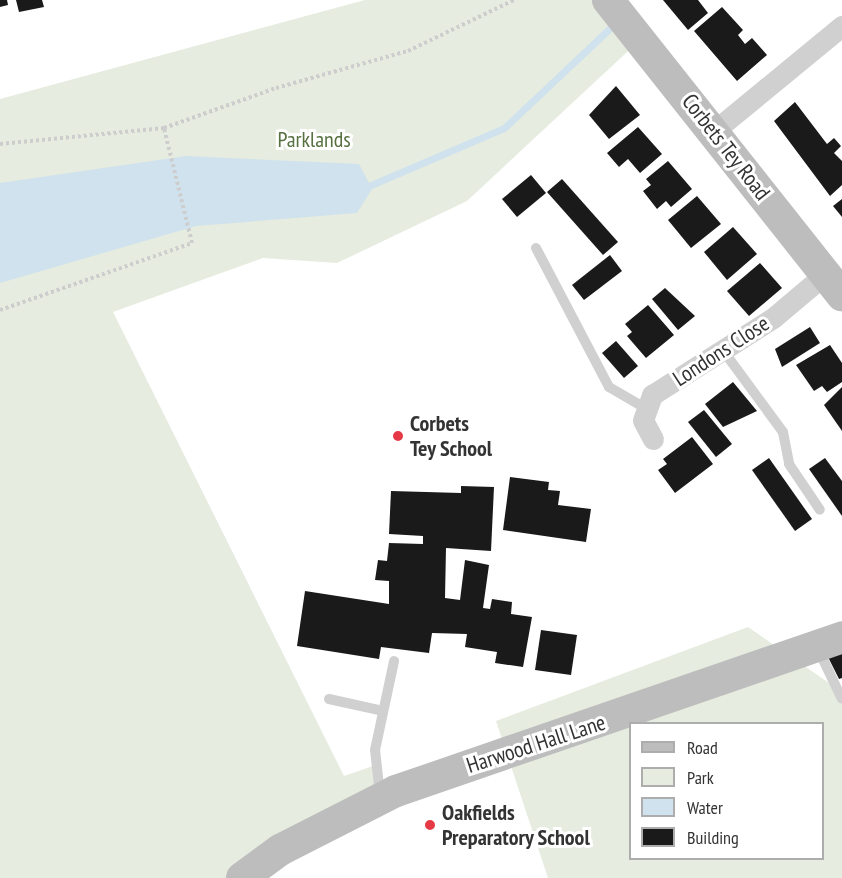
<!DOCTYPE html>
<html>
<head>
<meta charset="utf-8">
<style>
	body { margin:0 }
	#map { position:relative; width:842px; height:878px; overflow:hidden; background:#fff; font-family:"PT Sans Narrow",sans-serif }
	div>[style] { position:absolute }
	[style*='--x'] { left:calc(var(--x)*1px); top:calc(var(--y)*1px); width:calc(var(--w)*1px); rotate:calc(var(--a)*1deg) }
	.green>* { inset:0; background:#e6ecdf }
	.water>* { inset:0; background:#cfe2ee }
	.stream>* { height:7px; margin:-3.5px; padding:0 3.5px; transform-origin:3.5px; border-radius:3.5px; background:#cfe2ee }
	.building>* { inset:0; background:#1a1a1a }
	.path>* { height:4px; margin-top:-2px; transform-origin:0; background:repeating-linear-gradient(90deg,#cdcdcd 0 3px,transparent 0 6px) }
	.lane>* { height:10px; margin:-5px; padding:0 5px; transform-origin:5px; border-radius:5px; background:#d0d0d0 }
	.street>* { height:21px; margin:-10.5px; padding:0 10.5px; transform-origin:10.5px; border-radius:10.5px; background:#d0d0d0 }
	.secondary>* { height:32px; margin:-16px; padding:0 16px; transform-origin:16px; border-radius:16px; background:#bdbdbd }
	.dots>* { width:16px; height:16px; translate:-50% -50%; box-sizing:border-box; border:3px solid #fff; border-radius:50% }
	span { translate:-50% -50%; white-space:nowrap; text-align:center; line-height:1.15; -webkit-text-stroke:6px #fff; paint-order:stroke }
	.park-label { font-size:22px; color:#56703f }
	.street-label { font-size:22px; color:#333 }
	.poi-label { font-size:22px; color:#333; font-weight:700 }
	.left { translate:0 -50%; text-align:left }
	.legend { position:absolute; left:629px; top:722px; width:195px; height:138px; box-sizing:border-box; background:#fff; border:2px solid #adadad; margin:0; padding:8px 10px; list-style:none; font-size:18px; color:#333 }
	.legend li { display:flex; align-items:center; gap:12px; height:30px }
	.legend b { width:30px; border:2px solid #adadad }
</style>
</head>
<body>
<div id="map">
	<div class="green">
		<i style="clip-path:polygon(365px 0,608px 0,640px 40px,467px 201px,337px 263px,263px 258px,113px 312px,344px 776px,373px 766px,381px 799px,242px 878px,0 878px,0 99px)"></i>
		<i style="clip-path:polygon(evenodd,748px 627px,842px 692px,842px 878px,548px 878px,496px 721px,748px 627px,630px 724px,822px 724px,822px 858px,630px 858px,630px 724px)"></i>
	</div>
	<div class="water">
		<i style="clip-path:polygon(186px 156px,359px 164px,372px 189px,357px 213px,196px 226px,0 283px,0 183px)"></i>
	</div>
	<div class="stream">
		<i style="--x:364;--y:188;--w:152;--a:-23.2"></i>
		<i style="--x:504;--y:128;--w:146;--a:-43.3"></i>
	</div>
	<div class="building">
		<i style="clip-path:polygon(0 0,7px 0,8px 5px,0 7px)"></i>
		<i style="clip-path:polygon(16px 0,42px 0,44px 7px,19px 12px)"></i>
		<i style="clip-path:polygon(663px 0,698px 0,708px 13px,688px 30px)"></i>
		<i style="clip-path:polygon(722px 7px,743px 30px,738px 35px,745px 44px,752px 38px,767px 55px,737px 81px,694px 31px)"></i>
		<i style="clip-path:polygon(616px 86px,640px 115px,609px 139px,589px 115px)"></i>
		<i style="clip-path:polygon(795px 102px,827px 144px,834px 138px,841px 146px,834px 153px,842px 161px,842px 185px,830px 196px,774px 121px)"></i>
		<i style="clip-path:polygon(638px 127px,662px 154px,640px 173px,628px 159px,619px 167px,607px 153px)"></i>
		<i style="clip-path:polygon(668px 161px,692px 189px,671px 207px,666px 201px,657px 209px,643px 191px,651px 185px,646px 179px)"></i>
		<i style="clip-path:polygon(531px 175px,546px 193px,517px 217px,502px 199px)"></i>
		<i style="clip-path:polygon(562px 179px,618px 242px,603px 255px,547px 192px)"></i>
		<i style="clip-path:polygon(697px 196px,721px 224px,691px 248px,668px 220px)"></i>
		<i style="clip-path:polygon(842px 199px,842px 217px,833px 206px)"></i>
		<i style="clip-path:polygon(733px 227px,757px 254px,727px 280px,704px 252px)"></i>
		<i style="clip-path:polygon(610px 255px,622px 271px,584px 300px,572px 285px)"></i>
		<i style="clip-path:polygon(760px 263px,782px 288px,749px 316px,727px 291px)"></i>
		<i style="clip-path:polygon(665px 288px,695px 316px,678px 330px,652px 299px)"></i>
		<i style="clip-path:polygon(648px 305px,674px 335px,646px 358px,627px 336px,632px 332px,625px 324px)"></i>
		<i style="clip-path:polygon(810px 327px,820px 343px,782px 367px,775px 349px)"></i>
		<i style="clip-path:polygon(616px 341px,638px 366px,624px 378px,602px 353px)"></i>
		<i style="clip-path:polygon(830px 345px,842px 363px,842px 382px,827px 392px,822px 386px,814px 391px,796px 365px)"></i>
		<i style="clip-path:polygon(733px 382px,757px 411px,723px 427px,705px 404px)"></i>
		<i style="clip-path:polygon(842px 387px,842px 431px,824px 405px)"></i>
		<i style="clip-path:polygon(704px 410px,732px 444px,716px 457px,688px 422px)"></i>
		<i style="clip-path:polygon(692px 437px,713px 464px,675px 493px,658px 470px,667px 464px,663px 459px)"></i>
		<i style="clip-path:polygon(769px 458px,812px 519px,795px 531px,752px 470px)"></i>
		<i style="clip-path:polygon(825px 458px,842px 481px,842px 516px,809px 469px)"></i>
		<i style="clip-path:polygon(510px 477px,549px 482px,548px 490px,560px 491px,558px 505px,591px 509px,586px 542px,503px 530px)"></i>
		<i style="clip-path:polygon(461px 486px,494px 487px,491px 551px,446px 548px,445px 598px,460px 600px,465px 560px,489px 565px,483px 608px,490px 609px,492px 599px,512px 602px,511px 614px,532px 617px,523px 667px,495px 663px,497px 652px,465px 647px,467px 634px,432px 633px,429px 653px,381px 647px,379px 659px,297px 646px,305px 591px,389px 604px,389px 581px,375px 580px,378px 560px,387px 561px,389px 543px,423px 544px,423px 536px,389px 534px,391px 491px,461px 493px)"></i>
		<i style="clip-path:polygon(541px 630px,577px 635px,571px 675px,535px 670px)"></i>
		<i style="clip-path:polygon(842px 648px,842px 678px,839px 679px,827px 655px)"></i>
	</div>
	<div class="path">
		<i style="--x:0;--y:144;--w:165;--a:-5.6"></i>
		<i style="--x:164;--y:128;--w:119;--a:-19.7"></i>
		<i style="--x:276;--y:88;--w:137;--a:-15.7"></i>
		<i style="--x:408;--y:51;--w:118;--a:-25.7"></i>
		<i style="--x:0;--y:310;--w:203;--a:-19.2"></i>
		<i style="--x:192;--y:243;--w:118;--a:-103.7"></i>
	</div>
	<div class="lane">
		<i style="--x:536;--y:248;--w:157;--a:62.3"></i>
		<i style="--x:609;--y:387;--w:44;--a:30.1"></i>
		<i style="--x:722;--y:349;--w:103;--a:53.7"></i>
		<i style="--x:783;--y:432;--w:33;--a:79"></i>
		<i style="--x:789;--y:464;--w:55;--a:56"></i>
		<i style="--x:818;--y:649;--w:55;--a:64.4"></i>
		<i style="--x:329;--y:699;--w:55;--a:12.5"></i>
		<i style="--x:380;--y:795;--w:45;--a:-96.3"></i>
		<i style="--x:375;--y:750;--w:91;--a:-77.9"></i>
	</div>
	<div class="street">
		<i style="--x:714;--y:131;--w:166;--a:-39.4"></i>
		<i style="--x:653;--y:439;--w:21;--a:-118"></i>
		<i style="--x:643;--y:420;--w:27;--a:-70"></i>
		<i style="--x:652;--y:395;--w:143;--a:-32.5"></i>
		<i style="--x:773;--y:318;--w:68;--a:-40.2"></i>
	</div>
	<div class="secondary">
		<i style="--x:608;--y:0;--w:377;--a:51.6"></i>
		<i style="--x:242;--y:878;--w:47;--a:-36.4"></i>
		<i style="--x:280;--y:850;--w:130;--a:-27"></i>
		<i style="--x:396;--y:791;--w:472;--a:-19"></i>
	</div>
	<div class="dots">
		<i style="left:398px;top:436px;background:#e63946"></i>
		<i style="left:430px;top:825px;background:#e63946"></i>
	</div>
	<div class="park-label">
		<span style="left:314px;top:140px">Parklands</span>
	</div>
	<div class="street-label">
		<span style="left:726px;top:147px;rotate:52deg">Corbets Tey Road</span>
		<span style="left:721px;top:351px;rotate:-33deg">Londons Close</span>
		<span style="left:536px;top:744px;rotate:-18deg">Harwood Hall Lane</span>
	</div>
	<div class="poi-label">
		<span class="left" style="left:410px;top:436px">Corbets<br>Tey School</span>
		<span class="left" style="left:442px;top:825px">Oakfields<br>Preparatory School</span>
	</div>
	<ul class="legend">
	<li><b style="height:8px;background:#bdbdbd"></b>Road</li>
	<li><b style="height:16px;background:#e6ecdf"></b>Park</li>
	<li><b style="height:16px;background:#cfe2ee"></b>Water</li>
	<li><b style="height:16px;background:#1a1a1a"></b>Building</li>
	</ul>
</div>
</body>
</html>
